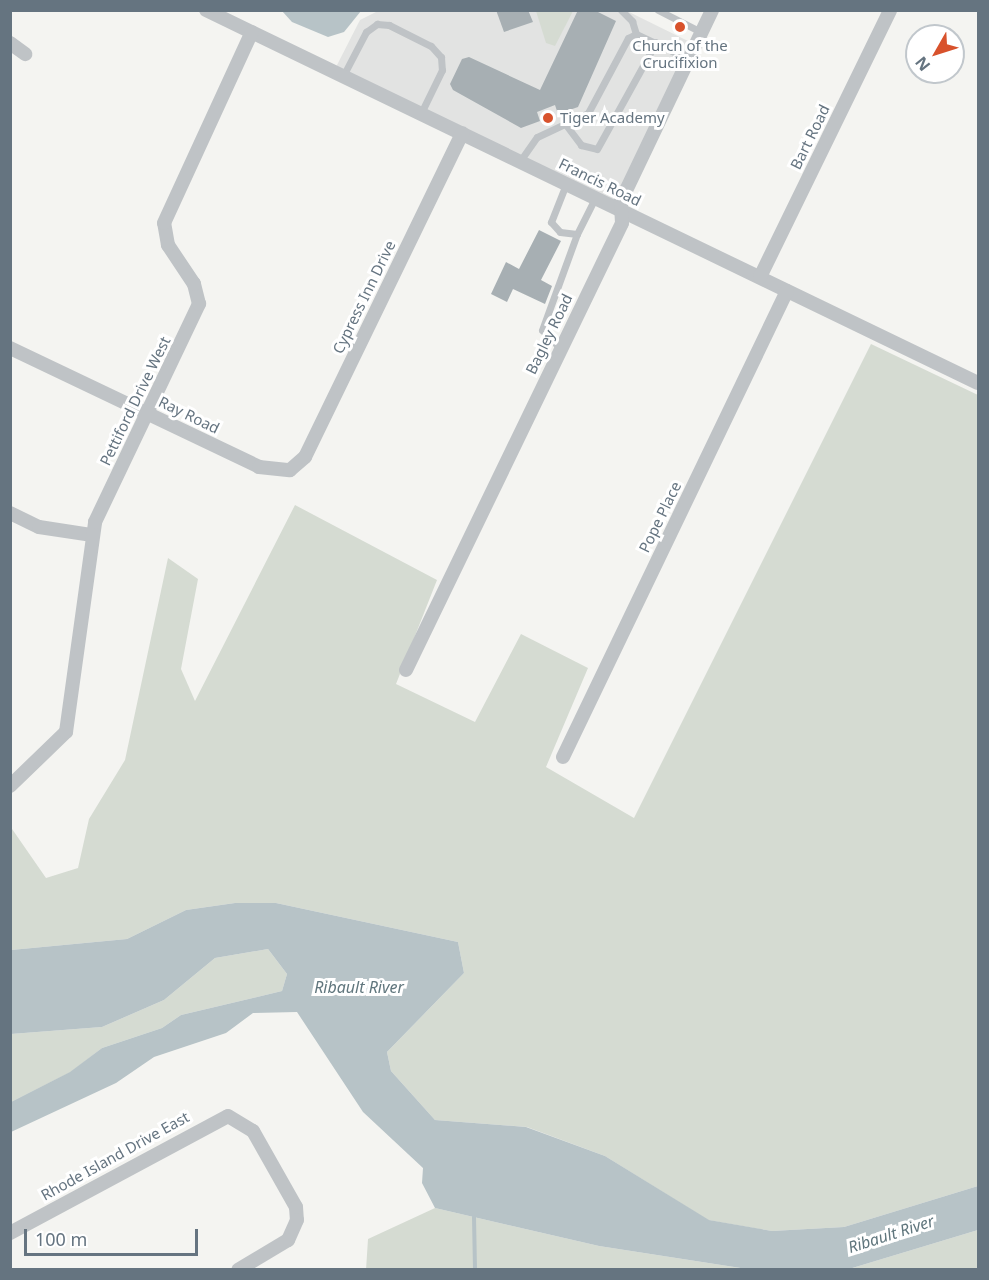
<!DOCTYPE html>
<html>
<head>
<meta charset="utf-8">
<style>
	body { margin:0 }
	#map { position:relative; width:989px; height:1280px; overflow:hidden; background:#f4f4f1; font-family:"Noto Sans",sans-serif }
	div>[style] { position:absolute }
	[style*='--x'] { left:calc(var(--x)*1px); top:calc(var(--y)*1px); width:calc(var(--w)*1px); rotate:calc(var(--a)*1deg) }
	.built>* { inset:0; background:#e2e3e2 }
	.green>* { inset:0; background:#d5dbd2 }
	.water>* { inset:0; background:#b7c3c7 }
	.stream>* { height:4px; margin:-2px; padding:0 2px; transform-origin:2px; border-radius:2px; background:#b7c3c7 }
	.building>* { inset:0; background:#a7afb3 }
	.service>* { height:7px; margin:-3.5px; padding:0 3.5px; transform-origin:3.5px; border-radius:3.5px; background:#bfc3c6 }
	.minor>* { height:14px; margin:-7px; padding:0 7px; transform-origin:7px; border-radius:7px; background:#bfc3c6 }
	.dots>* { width:16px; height:16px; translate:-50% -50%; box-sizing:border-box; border:3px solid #fff; border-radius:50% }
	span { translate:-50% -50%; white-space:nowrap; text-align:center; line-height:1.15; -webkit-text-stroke:6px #fff; paint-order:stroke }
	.poi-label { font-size:15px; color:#657480 }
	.left { translate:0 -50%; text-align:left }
	.street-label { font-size:15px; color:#657480 }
	.water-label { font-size:16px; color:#60767d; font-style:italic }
	.frame { position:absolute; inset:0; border:12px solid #657480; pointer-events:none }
	.north { position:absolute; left:905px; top:24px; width:60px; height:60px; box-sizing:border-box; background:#fff; border:2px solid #c1c7cc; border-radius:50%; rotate:231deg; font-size:16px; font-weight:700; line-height:24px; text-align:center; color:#657480 }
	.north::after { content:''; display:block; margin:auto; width:21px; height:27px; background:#d8522c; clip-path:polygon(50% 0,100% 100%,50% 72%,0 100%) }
	.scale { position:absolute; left:24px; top:1229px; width:174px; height:27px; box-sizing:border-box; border:3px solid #657480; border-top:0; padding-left:8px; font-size:18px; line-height:21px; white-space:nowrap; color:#657480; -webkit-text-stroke:4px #fff; paint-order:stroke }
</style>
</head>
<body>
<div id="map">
	<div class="built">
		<i style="clip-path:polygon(378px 11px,627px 11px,692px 43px,615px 202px,336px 67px,360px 20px)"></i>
	</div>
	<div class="green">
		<i style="clip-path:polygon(536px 11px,573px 11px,555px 46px,546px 43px)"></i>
		<i style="clip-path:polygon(871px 344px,978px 395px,978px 1186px,844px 1227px,772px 1231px,708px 1220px,605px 1156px,527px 1127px,435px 1120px,391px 1071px,387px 1052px,464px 973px,458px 942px,276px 903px,235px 903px,186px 910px,127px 939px,11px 950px,10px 826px,46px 878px,78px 868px,89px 819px,125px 760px,168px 558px,198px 579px,181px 669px,195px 701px,295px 505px,437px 580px,396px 684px,475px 722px,521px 634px,588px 668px,546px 767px,634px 818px)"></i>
		<i style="clip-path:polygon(268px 949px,287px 974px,282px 991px,181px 1015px,162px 1028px,102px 1048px,71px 1072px,11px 1102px,11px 1034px,102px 1027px,164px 1000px,215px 958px)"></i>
		<i style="clip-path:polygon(435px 1208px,599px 1246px,747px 1269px,366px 1270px,368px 1239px)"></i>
		<i style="clip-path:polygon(978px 1230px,978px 1269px,849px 1269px)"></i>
	</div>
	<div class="water">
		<i style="clip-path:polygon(282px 11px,282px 10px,361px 11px,344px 32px,328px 37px,292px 22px)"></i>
		<i style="clip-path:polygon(235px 903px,276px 903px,458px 942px,464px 973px,387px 1052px,391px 1071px,435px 1120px,526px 1127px,605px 1156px,709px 1220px,772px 1231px,844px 1227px,978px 1186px,978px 1230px,849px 1269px,747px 1269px,599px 1246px,435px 1208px,422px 1183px,423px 1168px,363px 1112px,297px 1012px,253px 1013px,226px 1033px,154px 1057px,116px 1083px,11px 1132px,11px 1102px,70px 1072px,102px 1048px,162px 1028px,181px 1015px,282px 991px,287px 974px,268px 949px,215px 958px,164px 1000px,102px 1027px,11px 1034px,11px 950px,127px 939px,186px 910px)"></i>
	</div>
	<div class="stream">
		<i style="--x:474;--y:1217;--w:53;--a:88.9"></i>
	</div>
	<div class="building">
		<i style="clip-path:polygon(496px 10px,528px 10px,533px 22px,504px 32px)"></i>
		<i style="clip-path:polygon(578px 10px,594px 10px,616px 21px,578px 107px,558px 114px,555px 105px,537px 112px,540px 121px,521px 128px,453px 90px,450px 84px,462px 59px,469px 57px,540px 90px)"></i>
		<i style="clip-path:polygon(539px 230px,561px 241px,541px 280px,552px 286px,545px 304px,513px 289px,507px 302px,491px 294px,506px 262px,519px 269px)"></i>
	</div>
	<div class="service">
		<i style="--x:621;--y:10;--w:16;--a:45"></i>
		<i style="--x:632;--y:21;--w:14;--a:73"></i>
		<i style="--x:658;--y:10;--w:48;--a:27.1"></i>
		<i style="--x:343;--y:76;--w:50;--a:-62.4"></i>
		<i style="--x:366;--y:32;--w:14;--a:-36"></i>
		<i style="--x:377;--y:24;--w:12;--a:5"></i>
		<i style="--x:389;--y:25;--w:47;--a:26.6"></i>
		<i style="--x:431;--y:46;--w:15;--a:48"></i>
		<i style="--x:441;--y:57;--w:13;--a:86"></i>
		<i style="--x:442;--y:70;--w:48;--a:116"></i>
		<i style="--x:566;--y:125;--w:25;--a:53"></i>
		<i style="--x:581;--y:145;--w:16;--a:14"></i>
		<i style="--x:597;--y:149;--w:122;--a:-61.1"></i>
		<i style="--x:520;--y:161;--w:29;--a:-55"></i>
		<i style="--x:537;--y:137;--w:56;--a:-25.2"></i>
		<i style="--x:588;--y:113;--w:85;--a:-61.9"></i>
		<i style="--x:628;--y:38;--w:9;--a:-27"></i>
		<i style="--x:636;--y:34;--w:59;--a:25.3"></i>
		<i style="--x:566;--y:184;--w:41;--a:111.5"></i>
		<i style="--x:551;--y:222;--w:13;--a:48"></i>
		<i style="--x:560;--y:232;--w:17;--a:7"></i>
		<i style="--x:577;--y:234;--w:40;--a:-63.4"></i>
		<i style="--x:560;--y:348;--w:25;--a:-135"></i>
		<i style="--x:542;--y:330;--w:102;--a:-70"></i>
	</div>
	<div class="minor">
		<i style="--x:206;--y:10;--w:857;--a:25.79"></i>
		<i style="--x:10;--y:43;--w:19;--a:36"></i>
		<i style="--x:760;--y:277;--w:297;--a:-64"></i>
		<i style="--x:10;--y:348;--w:276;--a:25.5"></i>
		<i style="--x:259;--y:467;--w:31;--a:6"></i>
		<i style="--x:290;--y:470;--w:20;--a:-41"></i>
		<i style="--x:305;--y:457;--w:360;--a:-64.1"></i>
		<i style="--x:10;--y:513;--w:32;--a:26"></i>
		<i style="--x:39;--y:527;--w:54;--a:8.6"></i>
		<i style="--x:406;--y:670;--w:496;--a:-64.2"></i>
		<i style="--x:622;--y:223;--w:22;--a:-93"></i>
		<i style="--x:621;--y:201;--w:212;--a:-64.5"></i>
		<i style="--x:563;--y:757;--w:517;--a:-64.33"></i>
		<i style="--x:10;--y:786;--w:78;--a:-44"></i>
		<i style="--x:66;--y:732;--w:212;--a:-82.1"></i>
		<i style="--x:95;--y:522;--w:242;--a:-64.5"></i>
		<i style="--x:199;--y:304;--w:21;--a:-104"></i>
		<i style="--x:194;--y:284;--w:47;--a:-123.7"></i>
		<i style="--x:168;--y:245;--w:22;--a:-100"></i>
		<i style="--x:164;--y:223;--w:210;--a:-65.3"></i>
		<i style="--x:10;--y:1233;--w:247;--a:-28.2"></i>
		<i style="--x:228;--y:1116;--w:29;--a:31"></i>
		<i style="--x:253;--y:1131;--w:87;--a:60.5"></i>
		<i style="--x:296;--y:1207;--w:13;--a:86"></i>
		<i style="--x:297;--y:1220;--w:22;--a:114"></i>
		<i style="--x:288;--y:1240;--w:58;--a:149"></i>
	</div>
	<div class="dots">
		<i style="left:680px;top:27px;background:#d8522c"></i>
		<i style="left:548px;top:118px;background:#d8522c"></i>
	</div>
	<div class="poi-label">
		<span style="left:680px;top:54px">Church of the<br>Crucifixion</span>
		<span class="left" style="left:560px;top:118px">Tiger Academy</span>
	</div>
	<div class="street-label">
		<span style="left:810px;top:137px;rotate:-64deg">Bart Road</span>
		<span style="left:600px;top:182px;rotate:26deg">Francis Road</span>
		<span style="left:364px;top:297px;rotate:-64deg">Cypress Inn Drive</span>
		<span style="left:549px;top:334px;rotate:-64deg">Bagley Road</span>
		<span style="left:135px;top:401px;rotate:-64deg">Pettiford Drive West</span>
		<span style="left:189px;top:415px;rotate:26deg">Ray Road</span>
		<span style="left:660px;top:517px;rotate:-64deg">Pope Place</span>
		<span style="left:115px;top:1156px;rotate:-29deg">Rhode Island Drive East</span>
	</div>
	<div class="water-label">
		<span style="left:359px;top:987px">Ribault River</span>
		<span style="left:891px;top:1234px;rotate:-18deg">Ribault River</span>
	</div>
	<div class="frame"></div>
	<div class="north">N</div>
	<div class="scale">100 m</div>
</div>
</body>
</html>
